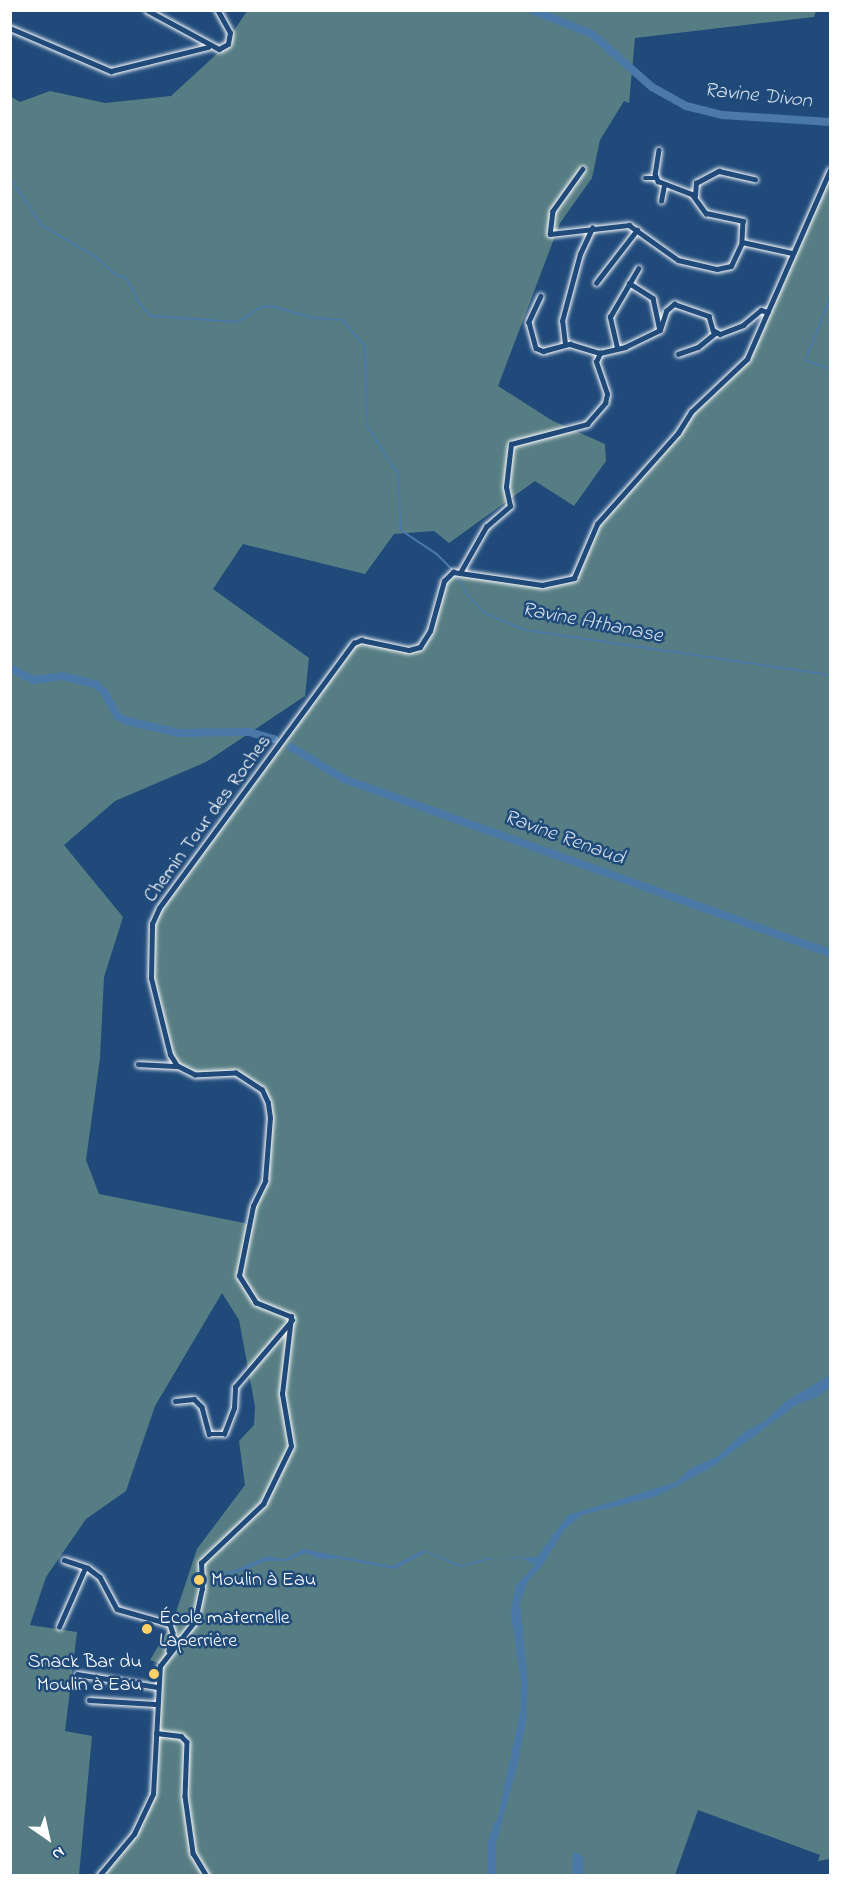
<!DOCTYPE html>
<html>
<head>
<meta charset="utf-8">
<style>
	body { margin:0 }
	#map { position:relative; width:841px; height:1886px; overflow:hidden; background:#1f4a7a; font-family:"Indie Flower",sans-serif }
	div>[style] { position:absolute }
	[style*='--x'] { left:calc(var(--x)*1px); top:calc(var(--y)*1px); width:calc(var(--w)*1px); rotate:calc(var(--a)*1deg) }
	.green>* { inset:0; background:#567d83 }
	.water>* { inset:0; background:#4b79a7 }
	.stream>* { height:1.5px; margin:-0.75px; padding:0 0.75px; transform-origin:0.75px; border-radius:0.75px; background:#4b79a7 }
	.river>* { height:8px; margin:-4px; padding:0 4px; transform-origin:4px; border-radius:4px; background:#4b79a7 }
	.roads { filter:drop-shadow(0 0 2px #fff) drop-shadow(0 0 2px #fff) }
	.minor>* { height:4.5px; margin:-2.25px; padding:0 2.25px; transform-origin:2.25px; border-radius:2.25px; background:#1f4a7a }
	.dots>* { width:16px; height:16px; translate:-50% -50%; box-sizing:border-box; border:3px solid #1f4a7a; border-radius:50% }
	span { translate:-50% -50%; white-space:nowrap; text-align:center; line-height:1.15; -webkit-text-stroke:5px #1f4a7a; paint-order:stroke }
	.street-label { font-size:20px; color:#fff }
	.poi-label { font-size:20px; color:#fff }
	.left { translate:0 -50%; text-align:left }
	.right { translate:-100% -50%; text-align:right }
	.water-label { font-size:21px; color:#d2dee9; font-style:italic }
	.frame { position:absolute; inset:0; border:12px solid #fff; pointer-events:none }
	.north { position:absolute; left:18px; top:1808px; width:60px; height:60px; -webkit-text-stroke:4px #1f4a7a; paint-order:stroke; rotate:146deg; font-size:16px; font-weight:700; line-height:24px; text-align:center; color:#fff }
	.north::after { content:''; display:block; margin:auto; width:21px; height:27px; background:#fff; clip-path:polygon(50% 0,100% 100%,50% 72%,0 100%) }
</style>
</head>
<body>
<div id="map">
	<div class="green">
		<i style="clip-path:polygon(247px 11px,816px 11px,814px 17px,635px 38px,629px 103px,624px 101px,600px 140px,592px 178px,560px 223px,498px 386px,553px 421px,605px 444px,606px 461px,574px 506px,535px 481px,449px 543px,434px 531px,394px 534px,365px 574px,243px 544px,213px 589px,309px 658px,305px 696px,206px 762px,115px 801px,64px 845px,123px 917px,104px 977px,100px 1058px,86px 1160px,99px 1194px,249px 1224px,265px 1181px,270px 1118px,262px 1090px,251px 1079px,236px 1073px,195px 1075px,177px 1066px,170px 1055px,151px 978px,149px 955px,152px 924px,159px 908px,357px 641px,417px 649px,428px 638px,440px 590px,453px 572px,542px 585px,567px 581px,577px 574px,590px 534px,653px 463px,691px 412px,742px 366px,830px 170px,830px 1859px,818px 1861px,820px 1855px,698px 1810px,675px 1875px,99px 1875px,134px 1834px,146px 1811px,156px 1774px,155px 1704px,161px 1664px,150px 1660px,173px 1621px,197px 1549px,245px 1485px,239px 1441px,254px 1425px,255px 1406px,239px 1320px,222px 1293px,155px 1406px,126px 1491px,86px 1519px,46px 1577px,30px 1625px,77px 1632px,65px 1731px,92px 1736px,79px 1875px,11px 1875px,10px 96px,20px 102px,50px 91px,105px 103px,171px 96px,221px 50px)"></i>
	</div>
	<div class="water">
		<i style="clip-path:polygon(830px 1375px,830px 1387px,819px 1396px,796px 1405px,711px 1468px,657px 1496px,582px 1515px,564px 1530px,544px 1563px,529px 1580px,520px 1601px,528px 1685px,526px 1721px,518px 1763px,501px 1825px,494px 1834px,521px 1709px,521px 1681px,511px 1614px,515px 1586px,535px 1565px,524px 1559px,496px 1558px,460px 1567px,426px 1552px,395px 1569px,341px 1559px,320px 1559px,305px 1553px,287px 1561px,266px 1561px,237px 1573px,209px 1575px,235px 1570px,267px 1556px,285px 1559px,303px 1549px,392px 1566px,424px 1550px,461px 1565px,488px 1558px,537px 1557px,568px 1515px,676px 1482px,688px 1470px,718px 1456px,745px 1431px,765px 1421px,786px 1401px)"></i>
		<i style="clip-path:polygon(573px 1851px,584px 1857px,583px 1875px,572px 1875px)"></i>
	</div>
	<div class="stream">
		<i style="--x:10;--y:178;--w:57;--a:55.8"></i>
		<i style="--x:42;--y:225;--w:63;--a:30.7"></i>
		<i style="--x:96;--y:257;--w:28;--a:41"></i>
		<i style="--x:117;--y:275;--w:9;--a:13"></i>
		<i style="--x:126;--y:277;--w:29;--a:63"></i>
		<i style="--x:139;--y:303;--w:18;--a:47"></i>
		<i style="--x:151;--y:316;--w:87;--a:3.9"></i>
		<i style="--x:238;--y:322;--w:27;--a:-33"></i>
		<i style="--x:261;--y:307;--w:10;--a:-6"></i>
		<i style="--x:271;--y:306;--w:45;--a:15.6"></i>
		<i style="--x:314;--y:318;--w:29;--a:4"></i>
		<i style="--x:343;--y:320;--w:34;--a:50"></i>
		<i style="--x:365;--y:346;--w:81;--a:87.9"></i>
		<i style="--x:368;--y:427;--w:57;--a:57.1"></i>
		<i style="--x:399;--y:475;--w:55;--a:87.9"></i>
		<i style="--x:401;--y:530;--w:43;--a:33.7"></i>
		<i style="--x:437;--y:554;--w:24;--a:45"></i>
		<i style="--x:830;--y:300;--w:65;--a:111.8"></i>
		<i style="--x:806;--y:360;--w:26;--a:21"></i>
		<i style="--x:457;--y:574;--w:27;--a:62"></i>
		<i style="--x:470;--y:598;--w:21;--a:45"></i>
		<i style="--x:485;--y:613;--w:43;--a:23"></i>
		<i style="--x:525;--y:630;--w:308;--a:8.4"></i>
	</div>
	<div class="river">
		<i style="--x:532;--y:10;--w:65;--a:21.8"></i>
		<i style="--x:592;--y:34;--w:80;--a:41.5"></i>
		<i style="--x:652;--y:87;--w:39;--a:29"></i>
		<i style="--x:686;--y:106;--w:38;--a:14"></i>
		<i style="--x:723;--y:115;--w:107;--a:3.7"></i>
		<i style="--x:10;--y:668;--w:27;--a:27"></i>
		<i style="--x:34;--y:680;--w:28;--a:-8"></i>
		<i style="--x:62;--y:676;--w:36;--a:14"></i>
		<i style="--x:97;--y:685;--w:11;--a:45"></i>
		<i style="--x:105;--y:693;--w:26;--a:62"></i>
		<i style="--x:117;--y:716;--w:11;--a:27"></i>
		<i style="--x:127;--y:721;--w:53;--a:13"></i>
		<i style="--x:179;--y:733;--w:70;--a:-0.8"></i>
		<i style="--x:249;--y:732;--w:26;--a:16"></i>
		<i style="--x:291;--y:747;--w:62;--a:31.1"></i>
		<i style="--x:344;--y:779;--w:516;--a:19.7"></i>
		<i style="--x:10;--y:1875;--w:2;--a:27"></i>
		<i style="--x:492;--y:1876;--w:33;--a:-90"></i>
		<i style="--x:492;--y:1843;--w:19;--a:-74"></i>
	</div>
	<div class="roads">
		<div class="minor">
			<i style="--x:147;--y:10;--w:82;--a:28.4"></i>
			<i style="--x:219;--y:49;--w:10;--a:-29"></i>
			<i style="--x:228;--y:44;--w:11;--a:-80"></i>
			<i style="--x:230;--y:33;--w:26;--a:-119"></i>
			<i style="--x:10;--y:28;--w:110;--a:23.1"></i>
			<i style="--x:111;--y:71;--w:100;--a:-13.9"></i>
			<i style="--x:659;--y:150;--w:24;--a:99"></i>
			<i style="--x:655;--y:174;--w:8;--a:67"></i>
			<i style="--x:658;--y:181;--w:36;--a:21"></i>
			<i style="--x:692;--y:194;--w:24;--a:54"></i>
			<i style="--x:706;--y:213;--w:38;--a:12"></i>
			<i style="--x:743;--y:221;--w:21;--a:93"></i>
			<i style="--x:583;--y:169;--w:52;--a:125.5"></i>
			<i style="--x:553;--y:211;--w:23;--a:97"></i>
			<i style="--x:550;--y:234;--w:80;--a:-6.5"></i>
			<i style="--x:629;--y:225;--w:60;--a:35.5"></i>
			<i style="--x:678;--y:260;--w:40;--a:13"></i>
			<i style="--x:717;--y:269;--w:14;--a:-12"></i>
			<i style="--x:731;--y:266;--w:26;--a:-65"></i>
			<i style="--x:742;--y:242;--w:51;--a:12.4"></i>
			<i style="--x:645;--y:178;--w:10;--a:0"></i>
			<i style="--x:695;--y:196;--w:13;--a:-86"></i>
			<i style="--x:696;--y:183;--w:26;--a:-28"></i>
			<i style="--x:719;--y:171;--w:37;--a:13"></i>
			<i style="--x:661;--y:201;--w:16;--a:-79"></i>
			<i style="--x:596;--y:283;--w:67;--a:-52.3"></i>
			<i style="--x:629;--y:283;--w:28;--a:32"></i>
			<i style="--x:653;--y:298;--w:33;--a:78"></i>
			<i style="--x:541;--y:296;--w:29;--a:115"></i>
			<i style="--x:529;--y:322;--w:27;--a:75"></i>
			<i style="--x:536;--y:348;--w:8;--a:23"></i>
			<i style="--x:543;--y:351;--w:28;--a:-15"></i>
			<i style="--x:570;--y:344;--w:31;--a:17"></i>
			<i style="--x:565;--y:344;--w:23;--a:-97"></i>
			<i style="--x:562;--y:321;--w:69;--a:-75"></i>
			<i style="--x:580;--y:254;--w:29;--a:-65"></i>
			<i style="--x:617;--y:348;--w:32;--a:-103"></i>
			<i style="--x:610;--y:317;--w:56;--a:-59.7"></i>
			<i style="--x:678;--y:354;--w:21;--a:-19"></i>
			<i style="--x:698;--y:347;--w:22;--a:-39"></i>
			<i style="--x:461;--y:571;--w:51;--a:-60.4"></i>
			<i style="--x:486;--y:527;--w:32;--a:-41"></i>
			<i style="--x:510;--y:506;--w:19;--a:-102"></i>
			<i style="--x:506;--y:487;--w:43;--a:-83.4"></i>
			<i style="--x:511;--y:444;--w:79;--a:-14.7"></i>
			<i style="--x:587;--y:424;--w:28;--a:-49"></i>
			<i style="--x:605;--y:403;--w:9;--a:-77"></i>
			<i style="--x:607;--y:394;--w:34;--a:-109"></i>
			<i style="--x:596;--y:362;--w:10;--a:-66"></i>
			<i style="--x:600;--y:353;--w:26;--a:-13"></i>
			<i style="--x:625;--y:347;--w:39;--a:-26"></i>
			<i style="--x:660;--y:330;--w:20;--a:-72"></i>
			<i style="--x:666;--y:311;--w:11;--a:-41"></i>
			<i style="--x:674;--y:304;--w:37;--a:19"></i>
			<i style="--x:709;--y:316;--w:15;--a:74"></i>
			<i style="--x:713;--y:330;--w:8;--a:30"></i>
			<i style="--x:720;--y:334;--w:25;--a:-21"></i>
			<i style="--x:743;--y:325;--w:23;--a:-40"></i>
			<i style="--x:761;--y:310;--w:7;--a:16"></i>
			<i style="--x:138;--y:1064;--w:39;--a:3"></i>
			<i style="--x:175;--y:1401;--w:19;--a:-6"></i>
			<i style="--x:194;--y:1399;--w:11;--a:45"></i>
			<i style="--x:202;--y:1407;--w:28;--a:75"></i>
			<i style="--x:209;--y:1434;--w:15;--a:0"></i>
			<i style="--x:224;--y:1434;--w:28;--a:-69"></i>
			<i style="--x:234;--y:1408;--w:21;--a:-87"></i>
			<i style="--x:235;--y:1387;--w:88;--a:-49.6"></i>
			<i style="--x:64;--y:1560;--w:25;--a:18"></i>
			<i style="--x:88;--y:1568;--w:15;--a:37"></i>
			<i style="--x:100;--y:1577;--w:36;--a:62"></i>
			<i style="--x:117;--y:1609;--w:55;--a:15.8"></i>
			<i style="--x:170;--y:1624;--w:9;--a:72"></i>
			<i style="--x:173;--y:1633;--w:18;--a:103"></i>
			<i style="--x:59;--y:1627;--w:64;--a:-66.2"></i>
			<i style="--x:77;--y:1674;--w:81;--a:9.2"></i>
			<i style="--x:89;--y:1700;--w:66;--a:3.5"></i>
			<i style="--x:156;--y:1733;--w:25;--a:7"></i>
			<i style="--x:181;--y:1736;--w:8;--a:45"></i>
			<i style="--x:187;--y:1742;--w:54;--a:92.1"></i>
			<i style="--x:185;--y:1796;--w:58;--a:82"></i>
			<i style="--x:193;--y:1853;--w:27;--a:59"></i>
			<i style="--x:99;--y:1876;--w:55;--a:-50.2"></i>
			<i style="--x:134;--y:1834;--w:44;--a:-64.6"></i>
			<i style="--x:153;--y:1794;--w:128;--a:-86.9"></i>
			<i style="--x:160;--y:1666;--w:57;--a:-52.1"></i>
			<i style="--x:195;--y:1621;--w:33;--a:-78"></i>
			<i style="--x:202;--y:1589;--w:26;--a:-92"></i>
			<i style="--x:201;--y:1563;--w:86;--a:-43.6"></i>
			<i style="--x:263;--y:1504;--w:64;--a:-64.2"></i>
			<i style="--x:291;--y:1446;--w:53;--a:-99.8"></i>
			<i style="--x:282;--y:1394;--w:78;--a:-83.3"></i>
			<i style="--x:291;--y:1317;--w:38;--a:-158"></i>
			<i style="--x:256;--y:1303;--w:32;--a:-122"></i>
			<i style="--x:239;--y:1276;--w:71;--a:-78.7"></i>
			<i style="--x:253;--y:1206;--w:28;--a:-64"></i>
			<i style="--x:265;--y:1181;--w:63;--a:-85.5"></i>
			<i style="--x:270;--y:1118;--w:15;--a:-98"></i>
			<i style="--x:268;--y:1103;--w:14;--a:-115"></i>
			<i style="--x:262;--y:1090;--w:31;--a:-147"></i>
			<i style="--x:236;--y:1073;--w:41;--a:177.2"></i>
			<i style="--x:195;--y:1075;--w:20;--a:-153"></i>
			<i style="--x:177;--y:1066;--w:13;--a:-122"></i>
			<i style="--x:170;--y:1055;--w:79;--a:-103.9"></i>
			<i style="--x:151;--y:978;--w:54;--a:-88.9"></i>
			<i style="--x:152;--y:924;--w:17;--a:-66"></i>
			<i style="--x:159;--y:908;--w:329;--a:-53.7"></i>
			<i style="--x:354;--y:643;--w:8;--a:-23"></i>
			<i style="--x:361;--y:640;--w:49;--a:11.8"></i>
			<i style="--x:409;--y:650;--w:11;--a:-15"></i>
			<i style="--x:420;--y:647;--w:19;--a:-58"></i>
			<i style="--x:430;--y:631;--w:52;--a:-74.4"></i>
			<i style="--x:444;--y:581;--w:13;--a:-45"></i>
			<i style="--x:453;--y:572;--w:90;--a:8.3"></i>
			<i style="--x:542;--y:585;--w:33;--a:-12"></i>
			<i style="--x:574;--y:578;--w:59;--a:-66.9"></i>
			<i style="--x:597;--y:524;--w:122;--a:-48.3"></i>
			<i style="--x:678;--y:433;--w:25;--a:-58"></i>
			<i style="--x:691;--y:412;--w:77;--a:-43.4"></i>
			<i style="--x:747;--y:359;--w:206;--a:-66.3"></i>
		</div>
	</div>
	<div class="dots">
		<i style="left:199px;top:1580px;background:#ffd166"></i>
		<i style="left:147px;top:1629px;background:#ffd166"></i>
		<i style="left:154px;top:1674px;background:#ffd166"></i>
	</div>
	<div class="street-label">
		<span style="left:208px;top:819px;rotate:-54deg">Chemin Tour des Roches</span>
	</div>
	<div class="poi-label">
		<span class="left" style="left:211px;top:1580px">Moulin à Eau</span>
		<span class="left" style="left:159px;top:1630px">École maternelle<br>Laperrière</span>
		<span class="right" style="left:142px;top:1674px">Snack Bar du<br>Moulin à Eau</span>
	</div>
	<div class="water-label">
		<span style="left:758px;top:96px;rotate:6deg">Ravine Divon</span>
		<span style="left:592px;top:623px;rotate:11deg">Ravine Athanase</span>
		<span style="left:564px;top:838px;rotate:20deg">Ravine Renaud</span>
	</div>
	<div class="frame"></div>
	<div class="north">N</div>
</div>
</body>
</html>
